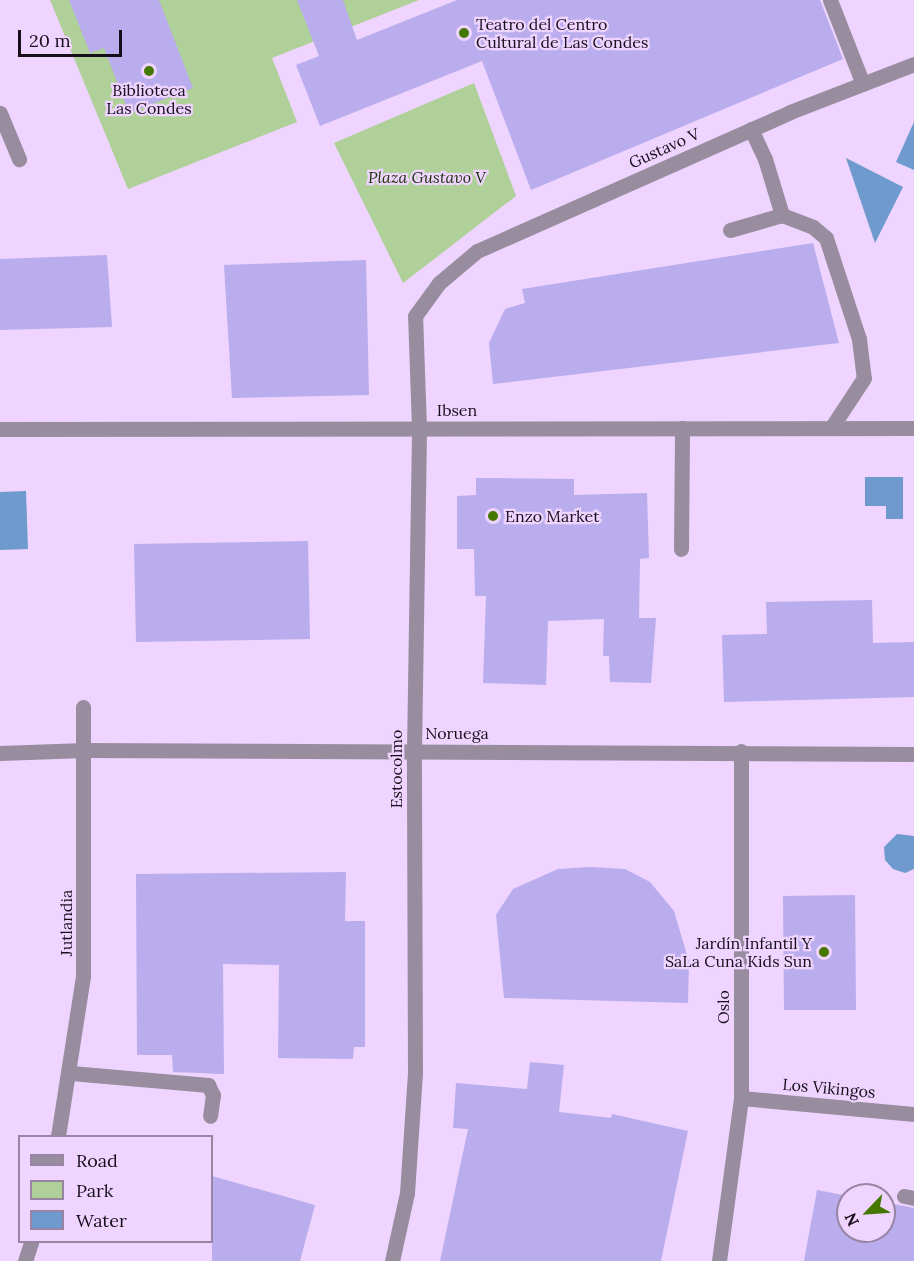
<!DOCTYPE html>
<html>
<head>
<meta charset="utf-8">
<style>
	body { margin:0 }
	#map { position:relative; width:914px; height:1261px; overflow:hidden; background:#eed4fe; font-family:Lora,serif }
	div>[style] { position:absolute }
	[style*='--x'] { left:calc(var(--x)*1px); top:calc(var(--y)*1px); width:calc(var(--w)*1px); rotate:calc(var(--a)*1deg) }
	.green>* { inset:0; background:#afd098 }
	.water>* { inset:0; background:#6e9acd }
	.building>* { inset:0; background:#b9aded }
	.service>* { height:15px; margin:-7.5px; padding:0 7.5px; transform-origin:7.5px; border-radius:7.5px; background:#988d9f }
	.minor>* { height:15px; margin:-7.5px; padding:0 7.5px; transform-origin:7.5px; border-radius:7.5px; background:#988d9f }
	.tertiary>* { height:15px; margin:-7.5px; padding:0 7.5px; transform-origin:7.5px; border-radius:7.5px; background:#988d9f }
	.dots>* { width:16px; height:16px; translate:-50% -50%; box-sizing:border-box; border:3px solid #eed4fe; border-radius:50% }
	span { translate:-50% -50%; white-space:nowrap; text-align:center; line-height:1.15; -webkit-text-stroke:4.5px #eed4fe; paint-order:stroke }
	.poi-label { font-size:16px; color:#170e1c }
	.left { translate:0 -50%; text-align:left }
	.right { translate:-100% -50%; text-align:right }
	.street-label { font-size:16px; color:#170e1c }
	.park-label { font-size:16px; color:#1a3005; font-style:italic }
	.legend { position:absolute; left:18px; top:1135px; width:195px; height:108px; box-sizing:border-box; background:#eed4fe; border:2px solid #9885a4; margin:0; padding:8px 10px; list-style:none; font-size:18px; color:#170e1c }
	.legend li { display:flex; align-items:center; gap:12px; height:30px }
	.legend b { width:30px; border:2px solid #9885a4 }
	.north { position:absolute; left:836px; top:1183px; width:60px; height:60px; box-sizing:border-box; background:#eed4fe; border:2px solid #9885a4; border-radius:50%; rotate:245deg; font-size:16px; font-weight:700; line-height:24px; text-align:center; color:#170e1c }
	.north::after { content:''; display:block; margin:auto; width:21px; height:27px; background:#457801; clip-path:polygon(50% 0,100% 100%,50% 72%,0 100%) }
	.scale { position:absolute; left:18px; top:30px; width:104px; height:27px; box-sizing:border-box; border:3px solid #170e1c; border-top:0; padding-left:8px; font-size:18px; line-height:21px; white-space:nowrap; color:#170e1c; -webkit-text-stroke:4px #eed4fe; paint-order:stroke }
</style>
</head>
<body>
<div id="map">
	<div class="green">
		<i style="clip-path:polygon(50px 0,419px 0,272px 58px,297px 122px,128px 189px)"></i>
		<i style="clip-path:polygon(474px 83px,516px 196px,403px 283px,334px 143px)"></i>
	</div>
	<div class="water">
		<i style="clip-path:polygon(914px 122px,914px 170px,896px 162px)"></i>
		<i style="clip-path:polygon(846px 158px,903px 187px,875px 243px)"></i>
		<i style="clip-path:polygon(865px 477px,903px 477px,903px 519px,886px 519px,886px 506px,865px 506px)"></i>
		<i style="clip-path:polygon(26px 491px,28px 549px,0 550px,0 492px)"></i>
		<i style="clip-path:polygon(897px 834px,914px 836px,914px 869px,905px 873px,893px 869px,885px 860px,884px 847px)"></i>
	</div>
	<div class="building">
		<i style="clip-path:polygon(69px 0,159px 0,193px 88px,129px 113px,104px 48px,90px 53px)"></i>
		<i style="clip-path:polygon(297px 0,343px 0,357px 40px,457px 0,820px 0,843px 59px,531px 190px,482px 61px,320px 126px,296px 65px,319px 56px)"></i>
		<i style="clip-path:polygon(813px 243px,839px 343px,493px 384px,489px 343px,505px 309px,525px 303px,522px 289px)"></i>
		<i style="clip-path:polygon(107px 255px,112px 327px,0 330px,0 259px)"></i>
		<i style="clip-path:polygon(366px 260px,369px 395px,232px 398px,224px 265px)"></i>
		<i style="clip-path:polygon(476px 478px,574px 479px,574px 495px,647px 493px,649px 558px,640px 559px,639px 618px,656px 618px,651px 683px,610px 682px,609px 656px,603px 656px,604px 619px,548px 621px,546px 685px,483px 683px,486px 596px,475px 596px,474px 549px,457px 549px,457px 496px,476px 495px)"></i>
		<i style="clip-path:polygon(308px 541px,310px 639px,136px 642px,134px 544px)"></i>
		<i style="clip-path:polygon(872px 600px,873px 643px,914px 642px,914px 697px,724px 702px,722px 635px,767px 634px,766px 602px)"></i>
		<i style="clip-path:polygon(590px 867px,625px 869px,650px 882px,674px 911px,689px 962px,688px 1003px,504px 998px,496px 915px,513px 889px,558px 869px)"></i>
		<i style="clip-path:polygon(346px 872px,345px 921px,365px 921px,365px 1047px,354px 1047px,353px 1059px,278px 1058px,279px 965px,223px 964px,224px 1074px,173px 1072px,172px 1055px,137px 1055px,136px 874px)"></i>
		<i style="clip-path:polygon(855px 895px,856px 1010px,784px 1010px,783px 896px)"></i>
		<i style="clip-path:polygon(530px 1062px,564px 1065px,559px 1112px,611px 1118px,612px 1114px,688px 1131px,661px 1261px,440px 1261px,468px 1129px,453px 1128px,456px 1083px,527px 1089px)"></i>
		<i style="clip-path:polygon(212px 1176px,315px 1205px,300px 1261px,212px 1261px)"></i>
		<i style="clip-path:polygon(817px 1190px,848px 1196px,848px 1231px,884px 1231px,884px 1202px,914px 1208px,914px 1261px,804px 1261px)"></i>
	</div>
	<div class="service">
		<i style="--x:830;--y:0;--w:90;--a:68.6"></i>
		<i style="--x:0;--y:113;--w:50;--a:67.6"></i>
		<i style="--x:751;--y:129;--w:33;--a:65"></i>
		<i style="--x:765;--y:159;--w:59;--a:73.1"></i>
		<i style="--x:730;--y:230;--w:54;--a:-16.1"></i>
		<i style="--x:782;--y:215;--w:33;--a:21"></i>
		<i style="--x:813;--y:227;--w:17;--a:40"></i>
		<i style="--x:826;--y:238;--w:106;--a:71.9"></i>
		<i style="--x:859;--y:339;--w:39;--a:83"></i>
		<i style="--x:864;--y:378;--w:60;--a:123.4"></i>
		<i style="--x:681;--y:549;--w:121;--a:-89.5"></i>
		<i style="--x:71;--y:1073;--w:138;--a:5"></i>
		<i style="--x:208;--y:1085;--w:11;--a:63"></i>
		<i style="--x:213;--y:1095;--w:21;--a:98"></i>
		<i style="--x:58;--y:1136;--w:162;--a:-81.1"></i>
		<i style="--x:83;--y:976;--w:269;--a:-90"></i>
		<i style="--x:904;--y:1196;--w:10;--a:11"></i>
		<i style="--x:25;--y:1261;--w:20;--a:-72"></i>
	</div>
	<div class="minor">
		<i style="--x:0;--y:429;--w:914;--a:-0.06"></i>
		<i style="--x:741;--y:1098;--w:174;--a:5.3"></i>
		<i style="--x:392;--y:1261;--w:70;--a:-77.6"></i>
		<i style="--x:407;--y:1193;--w:120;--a:-86.2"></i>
		<i style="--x:415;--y:1073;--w:322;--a:-90.2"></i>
		<i style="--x:414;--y:751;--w:323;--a:-89.1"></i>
		<i style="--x:419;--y:428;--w:112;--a:-92"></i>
		<i style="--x:415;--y:316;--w:41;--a:-54"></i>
		<i style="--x:439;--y:283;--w:50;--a:-40.1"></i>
		<i style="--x:477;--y:251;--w:342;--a:-23.9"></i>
		<i style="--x:790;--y:112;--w:133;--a:-21.2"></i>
		<i style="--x:719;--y:1261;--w:164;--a:-82.3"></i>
		<i style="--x:741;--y:1098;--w:347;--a:-90"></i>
	</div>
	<div class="tertiary">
		<i style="--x:0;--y:753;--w:85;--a:-2"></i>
		<i style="--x:85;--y:750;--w:829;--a:0.28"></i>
	</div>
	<div class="dots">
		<i style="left:464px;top:33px;background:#457801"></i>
		<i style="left:149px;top:71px;background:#457801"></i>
		<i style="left:493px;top:516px;background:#457801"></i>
		<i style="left:824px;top:952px;background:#457801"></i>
	</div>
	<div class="poi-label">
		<span class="left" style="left:476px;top:33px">Teatro del Centro<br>Cultural de Las Condes</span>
		<span style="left:149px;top:99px">Biblioteca<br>Las Condes</span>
		<span class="left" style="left:505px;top:516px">Enzo Market</span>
		<span class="right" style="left:812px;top:952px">Jardín Infantil Y<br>SaLa Cuna Kids Sun</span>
	</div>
	<div class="street-label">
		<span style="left:664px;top:148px;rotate:-24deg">Gustavo V</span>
		<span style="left:457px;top:410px">Ibsen</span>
		<span style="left:457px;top:733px">Noruega</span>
		<span style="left:396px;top:769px;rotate:-90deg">Estocolmo</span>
		<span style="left:66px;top:923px;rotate:-90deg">Jutlandia</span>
		<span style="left:723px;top:1007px;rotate:-90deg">Oslo</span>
		<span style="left:829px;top:1088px;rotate:5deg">Los Vikingos</span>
	</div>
	<div class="park-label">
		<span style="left:427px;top:177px">Plaza Gustavo V</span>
	</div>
	<ul class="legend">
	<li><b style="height:8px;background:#988d9f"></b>Road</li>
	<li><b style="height:16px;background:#afd098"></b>Park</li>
	<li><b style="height:16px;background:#6e9acd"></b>Water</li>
	</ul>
	<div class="north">N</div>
	<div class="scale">20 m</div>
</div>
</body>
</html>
